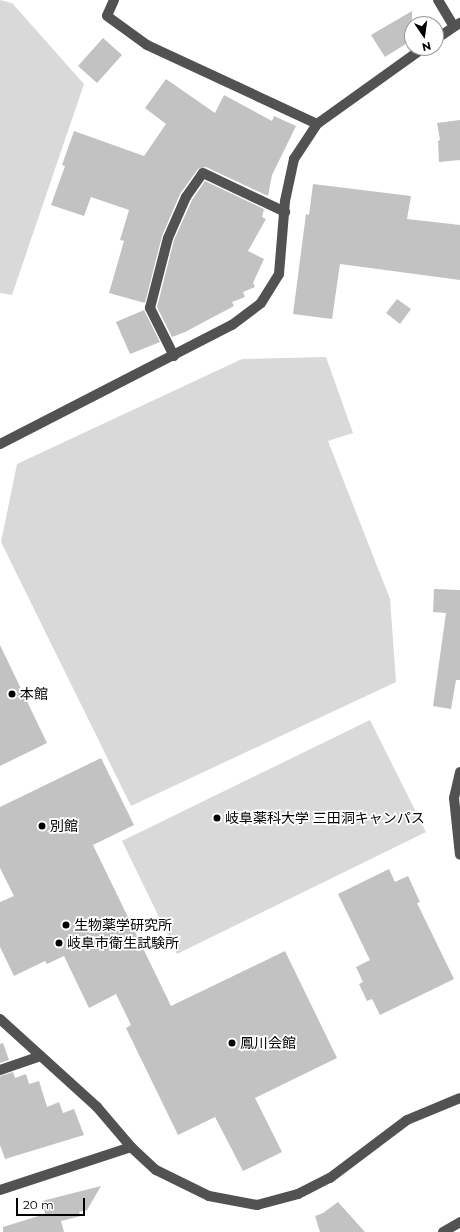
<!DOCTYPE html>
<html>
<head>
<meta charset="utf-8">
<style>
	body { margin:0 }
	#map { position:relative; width:460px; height:1232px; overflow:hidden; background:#fff; font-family:Montserrat,"Noto Sans JP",sans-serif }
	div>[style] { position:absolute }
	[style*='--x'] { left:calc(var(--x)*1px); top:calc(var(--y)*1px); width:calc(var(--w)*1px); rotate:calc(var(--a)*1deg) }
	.green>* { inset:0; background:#d9d9d9 }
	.building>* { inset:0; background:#c2c2c2 }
	.minor>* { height:10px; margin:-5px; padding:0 5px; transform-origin:5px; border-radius:5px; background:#525252 }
	.dots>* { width:11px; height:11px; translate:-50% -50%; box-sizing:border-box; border:2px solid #fff; border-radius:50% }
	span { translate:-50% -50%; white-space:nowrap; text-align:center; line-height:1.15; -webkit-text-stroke:3.5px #fff; paint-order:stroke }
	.poi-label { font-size:14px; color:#000 }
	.left { translate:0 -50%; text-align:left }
	.north { position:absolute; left:404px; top:16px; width:40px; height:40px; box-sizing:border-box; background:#fff; border:1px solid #999; border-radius:50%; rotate:167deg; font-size:11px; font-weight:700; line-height:16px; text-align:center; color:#000 }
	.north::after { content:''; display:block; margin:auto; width:14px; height:18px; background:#000; clip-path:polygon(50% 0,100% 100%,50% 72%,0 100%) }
	.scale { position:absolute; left:16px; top:1198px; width:69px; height:18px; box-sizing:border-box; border:2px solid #000; border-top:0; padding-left:5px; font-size:12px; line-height:14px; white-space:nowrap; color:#000; -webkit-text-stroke:3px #fff; paint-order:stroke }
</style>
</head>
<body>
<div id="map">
	<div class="green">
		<i style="clip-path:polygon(0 0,12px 3px,84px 84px,12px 295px,0 293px)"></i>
		<i style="clip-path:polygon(326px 357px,353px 433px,328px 441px,390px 599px,396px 682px,131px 806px,1px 542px,17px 464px,242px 359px)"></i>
		<i style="clip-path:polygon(370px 720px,426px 832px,177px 954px,122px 841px)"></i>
	</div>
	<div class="building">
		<i style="clip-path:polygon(412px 11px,412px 40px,385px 57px,371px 35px)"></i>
		<i style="clip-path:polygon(103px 38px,122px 55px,97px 83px,78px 66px)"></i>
		<i style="clip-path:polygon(166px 79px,215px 113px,224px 95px,272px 121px,274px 116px,296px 126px,272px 175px,268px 196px,206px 167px,198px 169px,180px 194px,162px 236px,145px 303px,109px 293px,124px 241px,120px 240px,129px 210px,91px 197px,84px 216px,51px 205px,65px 166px,62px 165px,74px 131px,144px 156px,166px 124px,145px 108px)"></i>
		<i style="clip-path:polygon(460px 120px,460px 160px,439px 162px,438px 141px,440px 140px,437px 123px)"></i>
		<i style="clip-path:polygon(205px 181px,264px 209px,262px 217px,266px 219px,248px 251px,264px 259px,253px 283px,255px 287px,243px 292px,245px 297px,232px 302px,234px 306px,185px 332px,172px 337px,157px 307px,174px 240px,192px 200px)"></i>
		<i style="clip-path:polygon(313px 184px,411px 196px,407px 219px,460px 225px,460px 280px,340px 264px,332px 319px,293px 314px,306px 214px,309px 215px)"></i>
		<i style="clip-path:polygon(397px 299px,411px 309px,400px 324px,386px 313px)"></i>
		<i style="clip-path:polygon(144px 310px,160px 342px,130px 354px,116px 322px)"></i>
		<i style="clip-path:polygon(434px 589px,460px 590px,460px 680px,456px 680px,451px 709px,433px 706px,446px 613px,433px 612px)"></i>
		<i style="clip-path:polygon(0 645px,47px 743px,0 766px)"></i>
		<i style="clip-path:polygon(101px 758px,134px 825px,93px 845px,171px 1006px,285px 951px,337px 1058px,255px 1098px,282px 1152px,243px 1171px,215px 1117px,178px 1135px,126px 1028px,131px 1025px,116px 994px,89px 1008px,64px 956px,47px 964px,45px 961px,14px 976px,0 947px,0 902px,14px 896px,0 868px,0 807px)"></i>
		<i style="clip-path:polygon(389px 869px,395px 882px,408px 876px,420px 902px,417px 903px,454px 979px,380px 1015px,372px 999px,367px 1001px,359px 984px,363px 982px,356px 967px,370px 960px,338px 894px)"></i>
		<i style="clip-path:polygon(3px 1043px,9px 1060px,0 1063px,0 1044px)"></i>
		<i style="clip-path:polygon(13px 1072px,15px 1078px,26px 1074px,29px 1084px,39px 1081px,47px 1107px,59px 1102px,63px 1113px,74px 1109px,84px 1135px,5px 1159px,0 1145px,0 1076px)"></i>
		<i style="clip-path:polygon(101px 1186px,87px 1210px,79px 1212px,81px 1216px,61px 1221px,64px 1232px,3px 1232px,3px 1227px,45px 1214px,42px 1201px)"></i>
		<i style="clip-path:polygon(338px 1202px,365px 1232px,320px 1232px,315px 1216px,323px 1213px)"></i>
	</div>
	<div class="minor">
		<i style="--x:114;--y:0;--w:17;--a:114"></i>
		<i style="--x:107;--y:16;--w:49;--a:35.9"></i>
		<i style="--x:147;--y:45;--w:187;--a:24.9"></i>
		<i style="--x:438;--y:0;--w:31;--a:59"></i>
		<i style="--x:436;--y:39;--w:29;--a:-34"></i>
		<i style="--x:174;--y:356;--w:54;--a:-116.6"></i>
		<i style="--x:150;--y:308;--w:72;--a:-75.6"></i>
		<i style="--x:168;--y:238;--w:45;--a:-66.3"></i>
		<i style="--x:186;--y:197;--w:29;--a:-55"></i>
		<i style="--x:203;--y:173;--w:91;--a:25.4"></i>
		<i style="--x:0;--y:444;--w:261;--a:-27.2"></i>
		<i style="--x:232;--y:325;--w:36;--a:-37"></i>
		<i style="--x:261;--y:303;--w:34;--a:-58"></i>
		<i style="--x:279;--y:274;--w:73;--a:-85.3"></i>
		<i style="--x:285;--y:201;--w:43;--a:-77.9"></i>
		<i style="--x:294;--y:159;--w:42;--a:-56.7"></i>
		<i style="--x:317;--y:124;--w:130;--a:-35.6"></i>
		<i style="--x:460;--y:772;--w:27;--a:103"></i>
		<i style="--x:454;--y:798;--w:57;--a:84"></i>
		<i style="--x:0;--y:1019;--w:131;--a:42.2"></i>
		<i style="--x:97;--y:1107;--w:52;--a:49.6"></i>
		<i style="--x:131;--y:1147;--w:34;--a:43"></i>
		<i style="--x:156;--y:1170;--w:59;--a:26.1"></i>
		<i style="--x:209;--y:1196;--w:49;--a:10.6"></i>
		<i style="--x:257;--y:1205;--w:42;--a:-15"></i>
		<i style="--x:298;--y:1194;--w:36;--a:-27"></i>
		<i style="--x:330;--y:1178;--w:96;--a:-37"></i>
		<i style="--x:407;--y:1120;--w:57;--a:-22.5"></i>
		<i style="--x:0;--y:1070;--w:43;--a:-18.9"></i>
		<i style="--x:0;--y:1190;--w:138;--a:-18.2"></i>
		<i style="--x:443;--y:1232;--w:20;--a:-30"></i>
	</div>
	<div class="dots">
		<i style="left:12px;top:694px;background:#000"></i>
		<i style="left:217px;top:818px;background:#000"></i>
		<i style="left:42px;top:826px;background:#000"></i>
		<i style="left:66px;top:925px;background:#000"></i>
		<i style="left:59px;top:943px;background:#000"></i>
		<i style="left:232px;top:1043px;background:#000"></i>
	</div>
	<div class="poi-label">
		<span class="left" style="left:20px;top:694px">本館</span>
		<span class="left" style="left:225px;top:818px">岐阜薬科大学 三田洞キャンパス</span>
		<span class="left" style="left:50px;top:826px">別館</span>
		<span class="left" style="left:74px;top:925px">生物薬学研究所</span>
		<span class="left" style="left:67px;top:943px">岐阜市衛生試験所</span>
		<span class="left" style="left:240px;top:1043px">鳳川会館</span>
	</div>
	<div class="north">N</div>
	<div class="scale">20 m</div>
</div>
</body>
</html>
